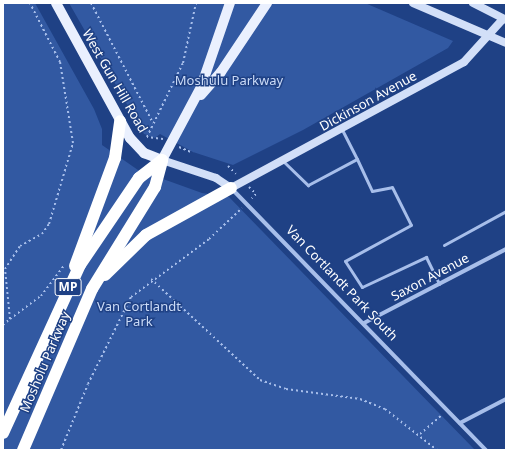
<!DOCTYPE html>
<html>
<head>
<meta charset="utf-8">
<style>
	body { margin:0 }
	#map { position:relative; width:509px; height:453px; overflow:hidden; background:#1f4185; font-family:"Noto Sans",sans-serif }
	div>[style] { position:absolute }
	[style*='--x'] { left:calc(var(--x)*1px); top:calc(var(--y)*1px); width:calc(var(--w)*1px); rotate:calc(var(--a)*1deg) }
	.green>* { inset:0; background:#3259a2 }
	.path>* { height:2px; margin-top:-1px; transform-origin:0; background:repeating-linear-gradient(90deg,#a7beea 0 2px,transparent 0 5px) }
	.lane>* { height:3px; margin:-1.5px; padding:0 1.5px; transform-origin:1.5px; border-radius:1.5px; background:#a7beea }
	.street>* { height:4px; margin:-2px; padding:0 2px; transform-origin:2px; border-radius:2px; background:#a7beea }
	.secondary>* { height:8px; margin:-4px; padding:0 4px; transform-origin:4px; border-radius:4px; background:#d2dff8 }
	.primary>* { height:10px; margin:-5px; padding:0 5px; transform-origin:5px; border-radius:5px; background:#eaf0fe }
	.highway>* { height:12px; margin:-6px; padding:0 6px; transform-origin:6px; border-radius:6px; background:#fff }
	span { translate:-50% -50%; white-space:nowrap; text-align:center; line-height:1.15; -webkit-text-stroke:3px #1f4185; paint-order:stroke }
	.shield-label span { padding:1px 3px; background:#1f4185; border:1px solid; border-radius:3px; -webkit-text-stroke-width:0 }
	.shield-label { font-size:12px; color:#fff; font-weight:700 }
	.park-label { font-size:13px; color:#cbdbf7 }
	.street-label { font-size:13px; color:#fff }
	.frame { position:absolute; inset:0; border:4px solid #fff; pointer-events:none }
</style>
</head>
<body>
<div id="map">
	<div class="green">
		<i style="clip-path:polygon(3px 3px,35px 3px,94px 109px,102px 129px,102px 145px,138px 170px,202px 193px,229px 197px,475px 450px,3px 450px)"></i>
		<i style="clip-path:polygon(69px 3px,365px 3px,453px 41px,448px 48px,303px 130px,233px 165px,193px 152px,160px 134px,155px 138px,144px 134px)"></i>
	</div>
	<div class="path">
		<i style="--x:91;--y:3;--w:135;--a:62.7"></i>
		<i style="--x:163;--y:139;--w:16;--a:-173"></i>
		<i style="--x:147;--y:137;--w:82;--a:-64.1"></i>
		<i style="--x:183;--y:63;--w:61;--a:-77.8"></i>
		<i style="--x:179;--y:147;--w:15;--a:23"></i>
		<i style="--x:3;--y:162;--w:3;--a:90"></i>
		<i style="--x:228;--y:166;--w:11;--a:45"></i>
		<i style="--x:249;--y:187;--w:10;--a:45"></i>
		<i style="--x:256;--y:194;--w:6;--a:135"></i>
		<i style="--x:151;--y:279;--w:149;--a:42.8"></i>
		<i style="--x:260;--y:380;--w:28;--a:19"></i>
		<i style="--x:286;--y:389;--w:75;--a:7.7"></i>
		<i style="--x:360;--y:399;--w:27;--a:22"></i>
		<i style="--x:385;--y:409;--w:66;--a:38.3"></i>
		<i style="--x:10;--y:319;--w:39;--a:-37"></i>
		<i style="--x:41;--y:296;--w:39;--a:-53"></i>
		<i style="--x:3;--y:325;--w:9;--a:-41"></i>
		<i style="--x:10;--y:319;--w:50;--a:-95.7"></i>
		<i style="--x:5;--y:269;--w:27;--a:-57"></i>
		<i style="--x:20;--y:246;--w:25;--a:-29"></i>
		<i style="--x:42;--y:234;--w:12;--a:-55"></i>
		<i style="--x:49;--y:224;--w:84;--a:-73.5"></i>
		<i style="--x:73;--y:143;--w:82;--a:-99.1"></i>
		<i style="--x:60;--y:62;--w:66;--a:-117"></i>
		<i style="--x:420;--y:434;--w:29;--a:-41"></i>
		<i style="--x:61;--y:450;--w:71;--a:-67.8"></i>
		<i style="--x:88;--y:384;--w:97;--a:-63.7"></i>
		<i style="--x:131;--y:297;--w:97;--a:-36.6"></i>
		<i style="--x:209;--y:239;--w:45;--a:-43.2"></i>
	</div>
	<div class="lane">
		<i style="--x:357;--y:159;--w:35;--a:65"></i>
		<i style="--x:372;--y:191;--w:20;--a:-11"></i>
		<i style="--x:392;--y:187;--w:42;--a:63.4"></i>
		<i style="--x:411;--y:225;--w:75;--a:151.4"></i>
		<i style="--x:345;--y:261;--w:31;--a:57"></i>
		<i style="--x:362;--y:287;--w:71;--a:-25.1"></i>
		<i style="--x:426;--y:257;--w:30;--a:64"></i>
		<i style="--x:283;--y:161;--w:35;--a:44"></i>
		<i style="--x:308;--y:185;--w:55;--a:-28"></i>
		<i style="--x:357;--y:159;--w:34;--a:-117"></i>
		<i style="--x:444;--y:245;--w:71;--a:-28.7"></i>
	</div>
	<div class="street">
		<i style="--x:231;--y:188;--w:366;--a:45.8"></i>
		<i style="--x:364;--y:323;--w:160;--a:-27.5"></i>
		<i style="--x:460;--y:423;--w:52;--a:-27.6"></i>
	</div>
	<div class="secondary">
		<i style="--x:413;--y:3;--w:101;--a:23.3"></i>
		<i style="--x:473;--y:3;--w:37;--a:27"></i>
		<i style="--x:162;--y:160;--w:57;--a:18.4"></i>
		<i style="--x:216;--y:178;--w:18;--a:34"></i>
		<i style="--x:231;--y:188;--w:265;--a:-28.4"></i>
		<i style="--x:464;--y:62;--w:58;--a:-47.8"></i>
	</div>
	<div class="primary">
		<i style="--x:56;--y:3;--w:154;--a:61.3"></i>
		<i style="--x:130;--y:138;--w:21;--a:47"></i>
		<i style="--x:144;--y:153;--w:19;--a:21"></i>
		<i style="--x:162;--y:160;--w:83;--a:-61.9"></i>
		<i style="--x:201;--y:87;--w:89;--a:-71"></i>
		<i style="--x:201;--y:95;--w:30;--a:-49"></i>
		<i style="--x:221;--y:72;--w:83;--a:-56.3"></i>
	</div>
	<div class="highway">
		<i style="--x:75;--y:266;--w:115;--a:-69.7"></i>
		<i style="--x:115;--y:158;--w:37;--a:-82"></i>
		<i style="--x:105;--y:275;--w:57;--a:-44.3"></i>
		<i style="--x:146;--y:235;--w:97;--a:-28.9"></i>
		<i style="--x:3;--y:433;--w:185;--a:-65.4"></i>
		<i style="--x:80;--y:265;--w:105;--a:-55.9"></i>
		<i style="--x:139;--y:178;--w:29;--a:-38"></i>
		<i style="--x:23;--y:450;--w:175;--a:-66.8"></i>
		<i style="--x:92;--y:289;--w:120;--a:-58.3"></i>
		<i style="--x:155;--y:187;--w:28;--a:-75"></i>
	</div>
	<div class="shield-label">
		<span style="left:68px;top:287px">MP</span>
	</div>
	<div class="park-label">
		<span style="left:229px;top:80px">Moshulu Parkway</span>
		<span style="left:139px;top:314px">Van Cortlandt<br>Park</span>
	</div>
	<div class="street-label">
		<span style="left:115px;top:81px;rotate:60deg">West Gun Hill Road</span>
		<span style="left:368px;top:101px;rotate:-29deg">Dickinson Avenue</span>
		<span style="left:430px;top:277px;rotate:-28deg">Saxon Avenue</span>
		<span style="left:342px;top:283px;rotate:46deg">Van Cortlandt Park South</span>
		<span style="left:45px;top:362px;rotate:-67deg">Mosholu Parkway</span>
	</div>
	<div class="frame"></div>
</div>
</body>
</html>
